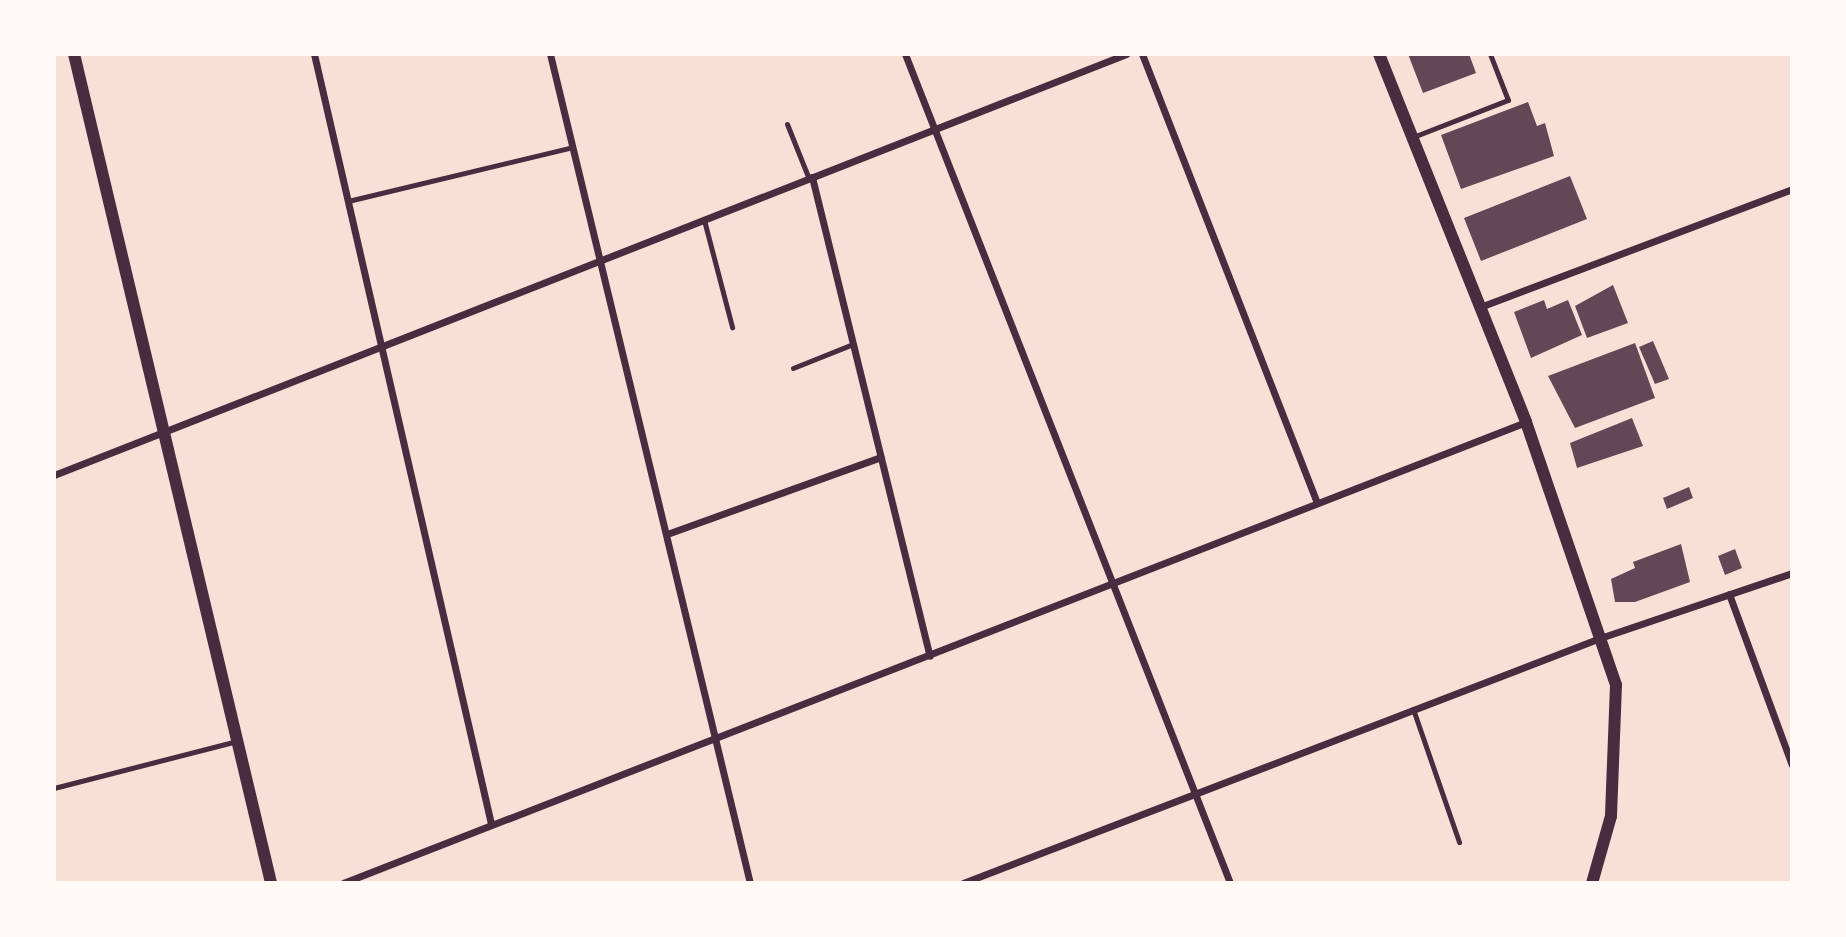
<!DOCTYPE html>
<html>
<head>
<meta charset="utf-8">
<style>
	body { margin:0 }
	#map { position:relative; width:1846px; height:937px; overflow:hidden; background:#f7e1d7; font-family:Helvetica,sans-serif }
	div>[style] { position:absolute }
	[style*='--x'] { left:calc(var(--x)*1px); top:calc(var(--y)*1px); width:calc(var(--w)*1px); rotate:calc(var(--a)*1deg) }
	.building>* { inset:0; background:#644757 }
	.service>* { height:5px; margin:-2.5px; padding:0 2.5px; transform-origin:2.5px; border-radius:2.5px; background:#4a2c40 }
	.minor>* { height:7px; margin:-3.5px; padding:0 3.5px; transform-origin:3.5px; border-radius:3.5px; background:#4a2c40 }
	.tertiary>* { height:12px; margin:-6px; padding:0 6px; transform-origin:6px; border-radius:6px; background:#4a2c40 }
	span { translate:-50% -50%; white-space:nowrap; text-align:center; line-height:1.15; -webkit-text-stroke:5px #fffaf5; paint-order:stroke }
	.frame { position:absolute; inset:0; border:56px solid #fffaf5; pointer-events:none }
</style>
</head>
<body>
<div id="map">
	<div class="building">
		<i style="clip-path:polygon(1408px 54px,1469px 54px,1476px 73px,1423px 93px)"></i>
		<i style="clip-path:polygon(1528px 102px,1537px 126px,1545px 123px,1554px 156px,1461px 189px,1441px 135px)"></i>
		<i style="clip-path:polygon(1570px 176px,1587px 219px,1481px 261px,1464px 218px)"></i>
		<i style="clip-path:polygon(1613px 285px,1628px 323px,1587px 338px,1575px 306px)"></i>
		<i style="clip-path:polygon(1544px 300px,1547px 309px,1568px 300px,1582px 335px,1531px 358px,1514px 312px)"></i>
		<i style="clip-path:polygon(1653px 341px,1669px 379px,1655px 384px,1639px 347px)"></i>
		<i style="clip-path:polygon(1635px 343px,1655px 398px,1575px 428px,1548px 376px)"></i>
		<i style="clip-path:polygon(1632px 418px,1643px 446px,1577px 468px,1570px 443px)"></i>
		<i style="clip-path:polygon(1689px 487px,1693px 498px,1667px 509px,1663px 498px)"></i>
		<i style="clip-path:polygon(1681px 544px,1690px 582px,1635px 602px,1615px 602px,1611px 579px,1635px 568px,1633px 562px)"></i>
		<i style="clip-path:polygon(1735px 549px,1742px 568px,1725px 575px,1718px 556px)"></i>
	</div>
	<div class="service">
		<i style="--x:787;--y:124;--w:59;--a:68.2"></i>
		<i style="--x:1413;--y:137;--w:102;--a:-21.3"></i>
		<i style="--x:1508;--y:100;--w:49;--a:-111.4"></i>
		<i style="--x:348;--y:201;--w:231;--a:-13.5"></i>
		<i style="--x:704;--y:220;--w:111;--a:75.3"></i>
		<i style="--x:793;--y:368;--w:65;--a:-21.8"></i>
		<i style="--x:1413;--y:709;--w:141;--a:70.9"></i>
		<i style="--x:54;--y:788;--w:189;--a:-14.4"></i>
	</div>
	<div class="minor">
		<i style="--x:314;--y:54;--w:790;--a:77.05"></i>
		<i style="--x:550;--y:54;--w:853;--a:76.44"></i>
		<i style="--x:905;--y:54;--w:890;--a:68.59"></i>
		<i style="--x:1142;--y:54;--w:482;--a:68.7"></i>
		<i style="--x:812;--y:177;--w:493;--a:76.2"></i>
		<i style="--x:1480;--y:307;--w:334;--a:-20.7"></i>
		<i style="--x:54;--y:475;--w:1152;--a:-21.44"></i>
		<i style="--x:667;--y:534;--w:227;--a:-19.8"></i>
		<i style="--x:1729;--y:594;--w:182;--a:69.8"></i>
		<i style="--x:343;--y:883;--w:1270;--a:-21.29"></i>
		<i style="--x:963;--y:883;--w:686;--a:-21.03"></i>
		<i style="--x:1603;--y:637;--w:200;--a:-18.7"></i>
	</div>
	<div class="tertiary">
		<i style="--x:74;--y:54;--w:852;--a:76.63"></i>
		<i style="--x:1379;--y:54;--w:396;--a:68.2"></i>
		<i style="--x:1526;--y:422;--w:278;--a:71.1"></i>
		<i style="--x:1616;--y:685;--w:131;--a:92.2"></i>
		<i style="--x:1611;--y:816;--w:70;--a:105.8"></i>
	</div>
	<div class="frame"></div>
</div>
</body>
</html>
